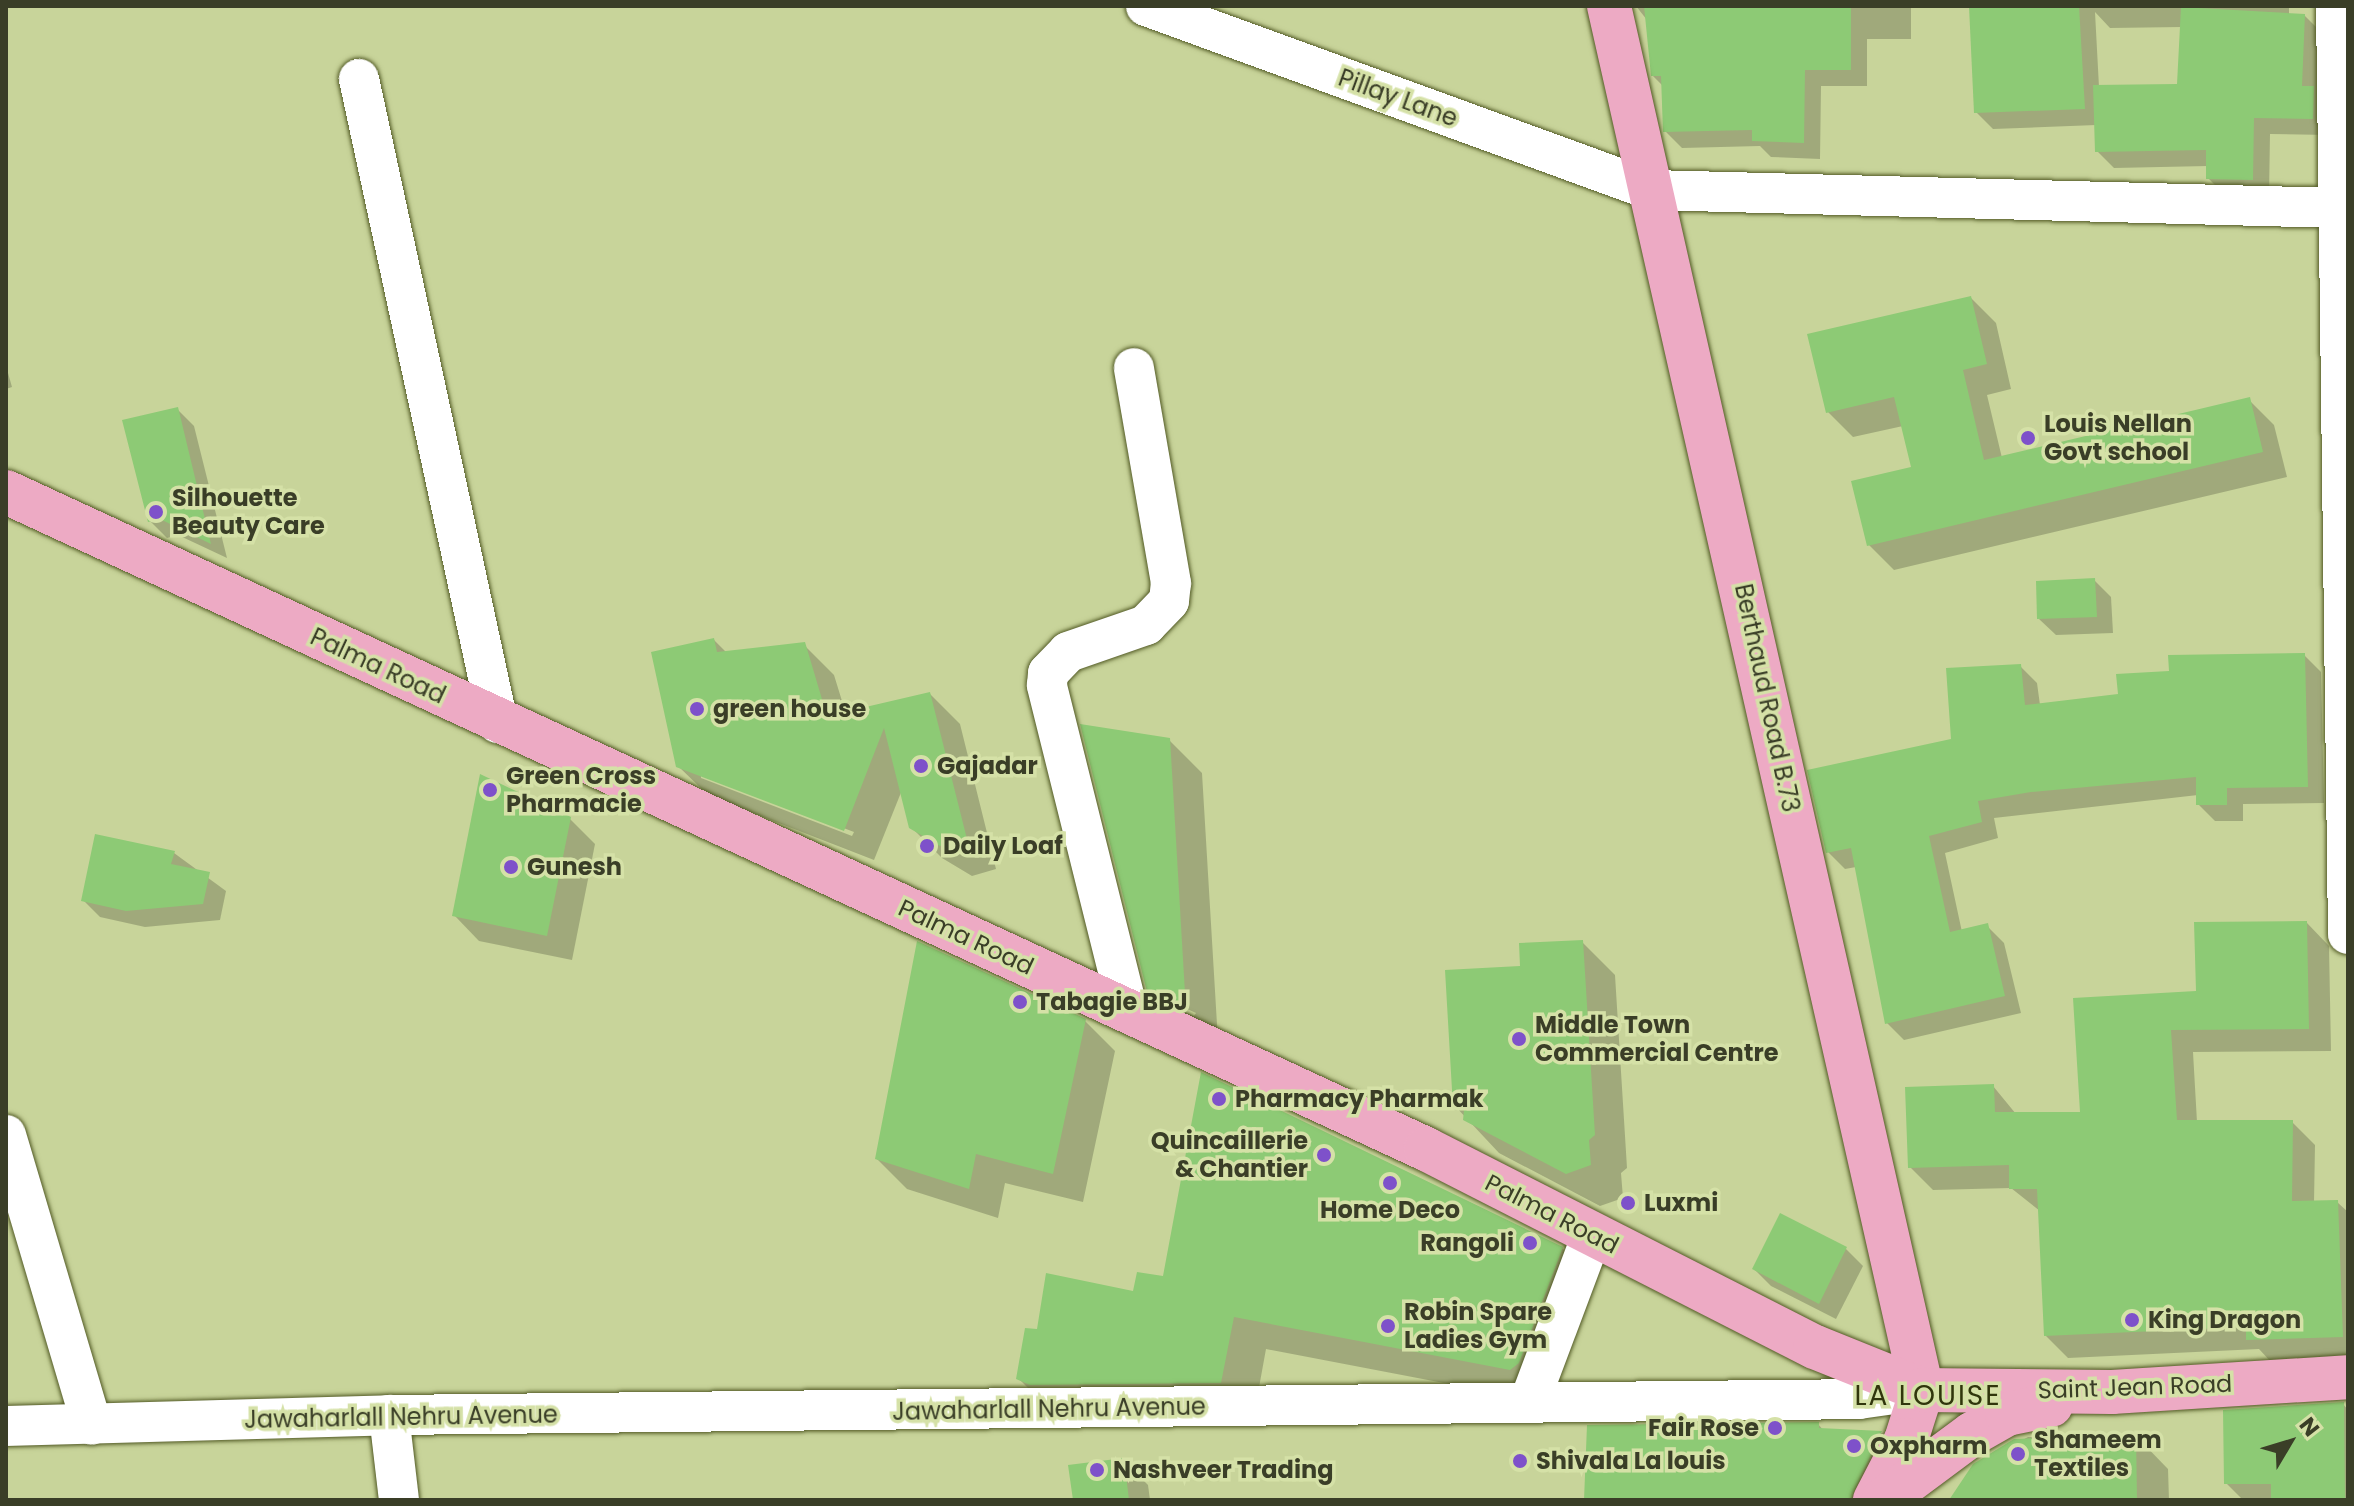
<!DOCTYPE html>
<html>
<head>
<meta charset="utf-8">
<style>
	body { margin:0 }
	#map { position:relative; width:2354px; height:1506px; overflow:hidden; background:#c8d49a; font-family:Poppins,sans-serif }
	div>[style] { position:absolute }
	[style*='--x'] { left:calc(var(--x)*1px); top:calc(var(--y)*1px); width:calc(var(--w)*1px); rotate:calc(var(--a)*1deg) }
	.shadow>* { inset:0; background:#0003 }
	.building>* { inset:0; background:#8dca75 }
	.roads { filter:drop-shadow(0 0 2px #525a25) drop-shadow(0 0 2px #525a25) }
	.minor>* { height:40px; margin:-20px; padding:0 20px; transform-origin:20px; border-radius:20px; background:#fff }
	.major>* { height:44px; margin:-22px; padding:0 22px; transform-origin:22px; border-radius:22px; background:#edaac4 }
	.dots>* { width:22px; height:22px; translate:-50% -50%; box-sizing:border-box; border:4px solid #d5e1a7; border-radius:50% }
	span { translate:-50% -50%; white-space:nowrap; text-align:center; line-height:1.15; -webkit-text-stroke:7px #d5e1a7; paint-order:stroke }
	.street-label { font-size:24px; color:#3a3e27 }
	.poi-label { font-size:24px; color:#3a3e27; font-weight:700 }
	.left { translate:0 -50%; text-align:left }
	.right { translate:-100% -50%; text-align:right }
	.quarter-label { font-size:28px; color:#30360c; letter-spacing:2px }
	.frame { position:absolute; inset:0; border:8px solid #3a3e27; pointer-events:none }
	.north { position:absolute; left:2250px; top:1402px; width:80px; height:80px; -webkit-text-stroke:6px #d5e1a7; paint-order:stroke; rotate:52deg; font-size:22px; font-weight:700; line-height:32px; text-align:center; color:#3a3e27 }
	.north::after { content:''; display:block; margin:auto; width:28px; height:36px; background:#3a3e27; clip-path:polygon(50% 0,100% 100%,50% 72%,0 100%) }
</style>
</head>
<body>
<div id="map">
	<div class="shadow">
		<i style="clip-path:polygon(1636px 6px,1911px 6px,1911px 39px,1867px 39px,1867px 86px,1821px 86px,1820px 159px,1771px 157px,1760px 146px,1682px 148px,1665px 131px,1664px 87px,1652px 75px,1647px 20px)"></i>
		<i style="clip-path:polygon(evenodd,1971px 6px,2289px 6px,2289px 15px,2304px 15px,2321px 32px,2329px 135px,2270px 134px,2269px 196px,2225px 195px,2208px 178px,2208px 166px,2114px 168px,2097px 151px,2096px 125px,1993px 129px,1976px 112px,1971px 6px,2095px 12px,2110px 28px,2182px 27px,2179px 86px,2099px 87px,2095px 12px)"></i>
		<i style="clip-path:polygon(1971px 298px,1996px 323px,2011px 389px,1987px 395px,2002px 458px,2249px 400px,2274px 425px,2287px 477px,1894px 570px,1869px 545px,1913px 468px,1903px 426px,1853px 437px,1828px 412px)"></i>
		<i style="clip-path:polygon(6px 366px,12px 387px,6px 389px)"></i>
		<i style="clip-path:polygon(177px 409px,194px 426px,227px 558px,178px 535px,167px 538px,150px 521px)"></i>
		<i style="clip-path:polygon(2094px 580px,2111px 597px,2113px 633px,2056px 635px,2039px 619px)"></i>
		<i style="clip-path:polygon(evenodd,714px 640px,727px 653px,804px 645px,834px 675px,846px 714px,930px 694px,960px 724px,996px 869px,972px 876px,942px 858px,911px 827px,902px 790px,874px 860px,709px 796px,678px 766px,714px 640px,701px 774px,854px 832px,852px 836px,701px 778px,701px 774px)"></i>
		<i style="clip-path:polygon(2304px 655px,2321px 672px,2324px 803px,2243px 804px,2243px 821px,2215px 821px,2198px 804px,2198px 795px,1994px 818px,1998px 838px,1945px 853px,1962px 932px,1987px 926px,2004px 943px,2021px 1013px,1904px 1040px,1887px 1023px,1856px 867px,1845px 869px,1828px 852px,1953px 740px,2020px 666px,2037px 683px,2040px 705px,2120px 696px,2171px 673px)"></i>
		<i style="clip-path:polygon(evenodd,1169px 740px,1202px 773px,1218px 1041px,1182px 1025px,1149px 991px,1169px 740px,1174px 1003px,1196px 1013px,1194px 1016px,1174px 1007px,1174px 1003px)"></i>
		<i style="clip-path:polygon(570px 819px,595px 844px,572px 960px,479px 941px,454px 915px)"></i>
		<i style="clip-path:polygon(174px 853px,226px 891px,220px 920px,145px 927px,100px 917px,83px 900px)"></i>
		<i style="clip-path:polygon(2307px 923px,2329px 946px,2331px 1051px,2193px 1052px,2197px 1122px,2292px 1122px,2315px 1145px,2314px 1203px,2337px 1202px,2348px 1212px,2348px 1359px,2271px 1362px,2259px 1349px,2068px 1358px,2045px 1335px,2040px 1211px,2011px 1188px,1933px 1190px,1910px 1167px,1993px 1086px,2016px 1114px,2082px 1114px,2198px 993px)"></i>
		<i style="clip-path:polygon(1582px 942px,1615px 975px,1627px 1168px,1621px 1173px,1623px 1198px,1600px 1206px,1499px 1153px,1455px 1106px)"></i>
		<i style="clip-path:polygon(1085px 1021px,1115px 1051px,1083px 1202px,1005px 1183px,998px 1218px,907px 1189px,877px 1159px)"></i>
		<i style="clip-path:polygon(1562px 1248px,1595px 1281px,1543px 1402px,1266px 1349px,1254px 1415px,1051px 1411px,1018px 1378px,1038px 1332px,1165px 1278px)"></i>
		<i style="clip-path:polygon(1846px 1249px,1863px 1266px,1836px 1319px,1771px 1286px,1754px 1269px)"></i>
		<i style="clip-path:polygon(2343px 1404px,2348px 1410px,2348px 1500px,2243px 1500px,2226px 1483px)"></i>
		<i style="clip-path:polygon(1818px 1424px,1824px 1431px,1882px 1433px,1914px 1466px,1896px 1500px,1586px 1500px)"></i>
		<i style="clip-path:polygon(2136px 1436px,2168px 1469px,2169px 1500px,1951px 1500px,1974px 1466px,2028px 1437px)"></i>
		<i style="clip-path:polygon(1123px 1460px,1148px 1485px,1150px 1500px,1075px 1500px)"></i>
	</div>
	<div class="building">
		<i style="clip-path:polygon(1644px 6px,1851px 6px,1851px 70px,1805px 70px,1804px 143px,1752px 141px,1752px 130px,1663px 132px,1661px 76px,1651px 76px)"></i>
		<i style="clip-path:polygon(1969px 6px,2079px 6px,2085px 109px,1974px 113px)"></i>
		<i style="clip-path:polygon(2181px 7px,2305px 14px,2302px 86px,2314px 86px,2313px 119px,2254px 118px,2253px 180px,2206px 179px,2206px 150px,2095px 152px,2093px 85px,2177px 84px)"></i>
		<i style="clip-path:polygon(1971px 296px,1987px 364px,1963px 370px,1984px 460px,2250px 397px,2263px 452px,1867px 546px,1851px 481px,1911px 467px,1894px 397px,1826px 413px,1807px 334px)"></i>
		<i style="clip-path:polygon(178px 407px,211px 544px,160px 519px,148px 522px,122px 420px)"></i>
		<i style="clip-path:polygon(2095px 578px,2097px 617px,2037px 619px,2036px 581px)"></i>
		<i style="clip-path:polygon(714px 638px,717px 652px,805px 642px,827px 716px,930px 692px,967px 839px,940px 846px,909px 828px,884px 728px,844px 831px,676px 767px,651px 652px)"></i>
		<i style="clip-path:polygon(2305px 653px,2308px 787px,2227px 788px,2227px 805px,2196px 805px,2196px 777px,2031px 792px,1978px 801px,1982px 822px,1929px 836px,1950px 932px,1988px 923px,2005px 996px,1885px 1024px,1851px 848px,1826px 853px,1807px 770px,1951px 739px,1946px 668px,2021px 664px,2025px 705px,2118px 694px,2116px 674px,2169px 671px,2168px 655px)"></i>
		<i style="clip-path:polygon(1080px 724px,1170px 738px,1186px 1010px,1147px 992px)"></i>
		<i style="clip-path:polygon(480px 774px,571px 817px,547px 936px,452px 916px)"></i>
		<i style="clip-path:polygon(95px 834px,175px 851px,171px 864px,210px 872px,203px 904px,126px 911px,81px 901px)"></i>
		<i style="clip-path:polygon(2307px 921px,2309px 1029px,2171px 1030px,2177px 1120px,2293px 1120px,2292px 1201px,2338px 1200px,2343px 1337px,2246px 1340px,2246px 1327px,2044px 1336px,2037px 1189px,2009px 1189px,2009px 1165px,1908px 1168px,1905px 1087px,1994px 1084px,1995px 1112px,2080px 1112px,2073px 998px,2196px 991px,2194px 922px)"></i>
		<i style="clip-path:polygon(1583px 940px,1595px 1135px,1589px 1140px,1591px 1165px,1566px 1174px,1463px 1120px,1464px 1110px,1453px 1107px,1445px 970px,1520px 966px,1519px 943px)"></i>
		<i style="clip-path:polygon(917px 941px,1086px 1019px,1053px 1174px,976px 1154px,969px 1189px,875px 1159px)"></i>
		<i style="clip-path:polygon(1201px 1072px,1563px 1247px,1519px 1363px,1510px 1370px,1234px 1317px,1221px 1383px,1030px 1385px,1016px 1379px,1025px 1328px,1037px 1329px,1046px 1273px,1133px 1291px,1137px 1272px,1163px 1276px)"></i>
		<i style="clip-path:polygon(1780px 1213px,1847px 1247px,1819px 1304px,1752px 1269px)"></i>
		<i style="clip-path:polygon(2344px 1402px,2345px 1500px,2271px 1500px,2271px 1484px,2224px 1484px,2223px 1410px)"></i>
		<i style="clip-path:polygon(1819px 1422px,1819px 1428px,1882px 1431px,1850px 1500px,1584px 1500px,1587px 1425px)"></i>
		<i style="clip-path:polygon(2136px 1434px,2137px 1500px,1949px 1500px,1973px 1464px,2014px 1439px)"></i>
		<i style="clip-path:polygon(1124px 1458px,1129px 1500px,1073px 1500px,1068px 1465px)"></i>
	</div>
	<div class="roads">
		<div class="minor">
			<i style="--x:1146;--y:6;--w:537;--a:20.02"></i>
			<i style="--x:1651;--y:190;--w:687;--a:1.5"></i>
			<i style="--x:2336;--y:6;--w:928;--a:89.26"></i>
			<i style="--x:359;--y:79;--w:659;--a:77.82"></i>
			<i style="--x:1128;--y:1011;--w:336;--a:-104"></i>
			<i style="--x:1047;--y:685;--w:12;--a:-85"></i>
			<i style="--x:1048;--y:673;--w:29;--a:-46"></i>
			<i style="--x:1068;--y:652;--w:83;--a:-19.1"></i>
			<i style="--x:1146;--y:625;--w:33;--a:-46"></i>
			<i style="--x:1169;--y:601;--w:18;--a:-84"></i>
			<i style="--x:1171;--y:583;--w:218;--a:-99.8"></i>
			<i style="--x:6;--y:1135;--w:302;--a:73.5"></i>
			<i style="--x:1530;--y:1400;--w:176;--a:-69.4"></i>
			<i style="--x:389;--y:1415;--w:86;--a:83.3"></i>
			<i style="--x:6;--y:1426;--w:383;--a:-1.6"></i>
			<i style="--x:389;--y:1415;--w:1470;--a:-0.62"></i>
			<i style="--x:1859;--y:1399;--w:64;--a:-8.1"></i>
		</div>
		<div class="major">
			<i style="--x:1609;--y:6;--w:1419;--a:77.26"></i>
			<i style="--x:1922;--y:1390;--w:52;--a:107.7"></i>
			<i style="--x:1906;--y:1440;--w:68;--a:117.3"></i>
			<i style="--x:6;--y:492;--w:1565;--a:24.83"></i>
			<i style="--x:1426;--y:1149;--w:436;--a:27"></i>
			<i style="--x:1815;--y:1347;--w:115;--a:21.9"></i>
			<i style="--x:1922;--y:1390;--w:190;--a:0.6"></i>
			<i style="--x:2112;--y:1392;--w:236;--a:-3.6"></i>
			<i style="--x:1883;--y:1500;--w:111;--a:-36.6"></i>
			<i style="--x:1972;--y:1434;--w:40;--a:-29.7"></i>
			<i style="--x:2007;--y:1414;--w:45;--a:-11.6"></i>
		</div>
	</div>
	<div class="dots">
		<i style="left:2028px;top:438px;background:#7e51ca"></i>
		<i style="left:156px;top:512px;background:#7e51ca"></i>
		<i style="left:697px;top:709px;background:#7e51ca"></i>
		<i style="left:921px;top:766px;background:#7e51ca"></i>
		<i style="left:490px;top:790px;background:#7e51ca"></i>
		<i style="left:927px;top:846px;background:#7e51ca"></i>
		<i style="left:511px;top:867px;background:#7e51ca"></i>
		<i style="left:1020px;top:1002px;background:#7e51ca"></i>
		<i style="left:1519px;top:1039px;background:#7e51ca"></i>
		<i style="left:1219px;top:1099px;background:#7e51ca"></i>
		<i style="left:1324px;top:1155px;background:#7e51ca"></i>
		<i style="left:1390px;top:1183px;background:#7e51ca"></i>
		<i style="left:1628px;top:1203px;background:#7e51ca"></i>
		<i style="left:1530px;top:1243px;background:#7e51ca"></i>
		<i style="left:2132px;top:1320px;background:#7e51ca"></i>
		<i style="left:1388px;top:1326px;background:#7e51ca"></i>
		<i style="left:1775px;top:1428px;background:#7e51ca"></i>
		<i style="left:1854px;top:1446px;background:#7e51ca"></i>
		<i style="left:2018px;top:1454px;background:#7e51ca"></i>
		<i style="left:1520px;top:1461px;background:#7e51ca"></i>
		<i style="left:1097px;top:1470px;background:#7e51ca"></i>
	</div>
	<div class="street-label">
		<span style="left:1398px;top:98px;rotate:20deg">Pillay Lane</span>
		<span style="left:378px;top:666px;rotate:25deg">Palma Road</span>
		<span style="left:1767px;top:698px;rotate:78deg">Berthaud Road B.73</span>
		<span style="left:966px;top:937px;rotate:25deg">Palma Road</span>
		<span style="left:1552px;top:1214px;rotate:27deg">Palma Road</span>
		<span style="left:2135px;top:1387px;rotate:-2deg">Saint Jean Road</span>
		<span style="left:1049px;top:1409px;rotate:-1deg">Jawaharlall Nehru Avenue</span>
		<span style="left:401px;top:1417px;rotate:-1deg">Jawaharlall Nehru Avenue</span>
	</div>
	<div class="poi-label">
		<span class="left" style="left:2044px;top:438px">Louis Nellan<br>Govt school</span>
		<span class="left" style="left:172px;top:512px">Silhouette<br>Beauty Care</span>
		<span class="left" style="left:713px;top:709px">green house</span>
		<span class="left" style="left:937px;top:766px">Gajadar</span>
		<span class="left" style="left:506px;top:790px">Green Cross<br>Pharmacie</span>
		<span class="left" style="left:943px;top:846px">Daily Loaf</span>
		<span class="left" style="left:527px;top:867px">Gunesh</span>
		<span class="left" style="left:1036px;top:1002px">Tabagie BBJ</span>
		<span class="left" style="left:1535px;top:1039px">Middle Town<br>Commercial Centre</span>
		<span class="left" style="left:1235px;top:1099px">Pharmacy Pharmak</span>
		<span class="right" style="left:1308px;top:1155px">Quincaillerie<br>&amp; Chantier</span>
		<span class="left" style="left:1644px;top:1203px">Luxmi</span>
		<span style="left:1390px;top:1210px">Home Deco</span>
		<span class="right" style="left:1514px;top:1243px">Rangoli</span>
		<span class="left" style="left:1404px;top:1326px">Robin Spare<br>Ladies Gym</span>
		<span class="left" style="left:2148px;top:1320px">King Dragon</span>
		<span class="right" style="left:1759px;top:1428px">Fair Rose</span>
		<span class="left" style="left:2034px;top:1454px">Shameem<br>Textiles</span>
		<span class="left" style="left:1870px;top:1446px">Oxpharm</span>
		<span class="left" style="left:1536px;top:1461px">Shivala La louis</span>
		<span class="left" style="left:1113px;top:1470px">Nashveer Trading</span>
	</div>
	<div class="quarter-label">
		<span style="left:1928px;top:1396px">LA LOUISE</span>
	</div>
	<div class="frame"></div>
	<div class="north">N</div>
</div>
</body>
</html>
